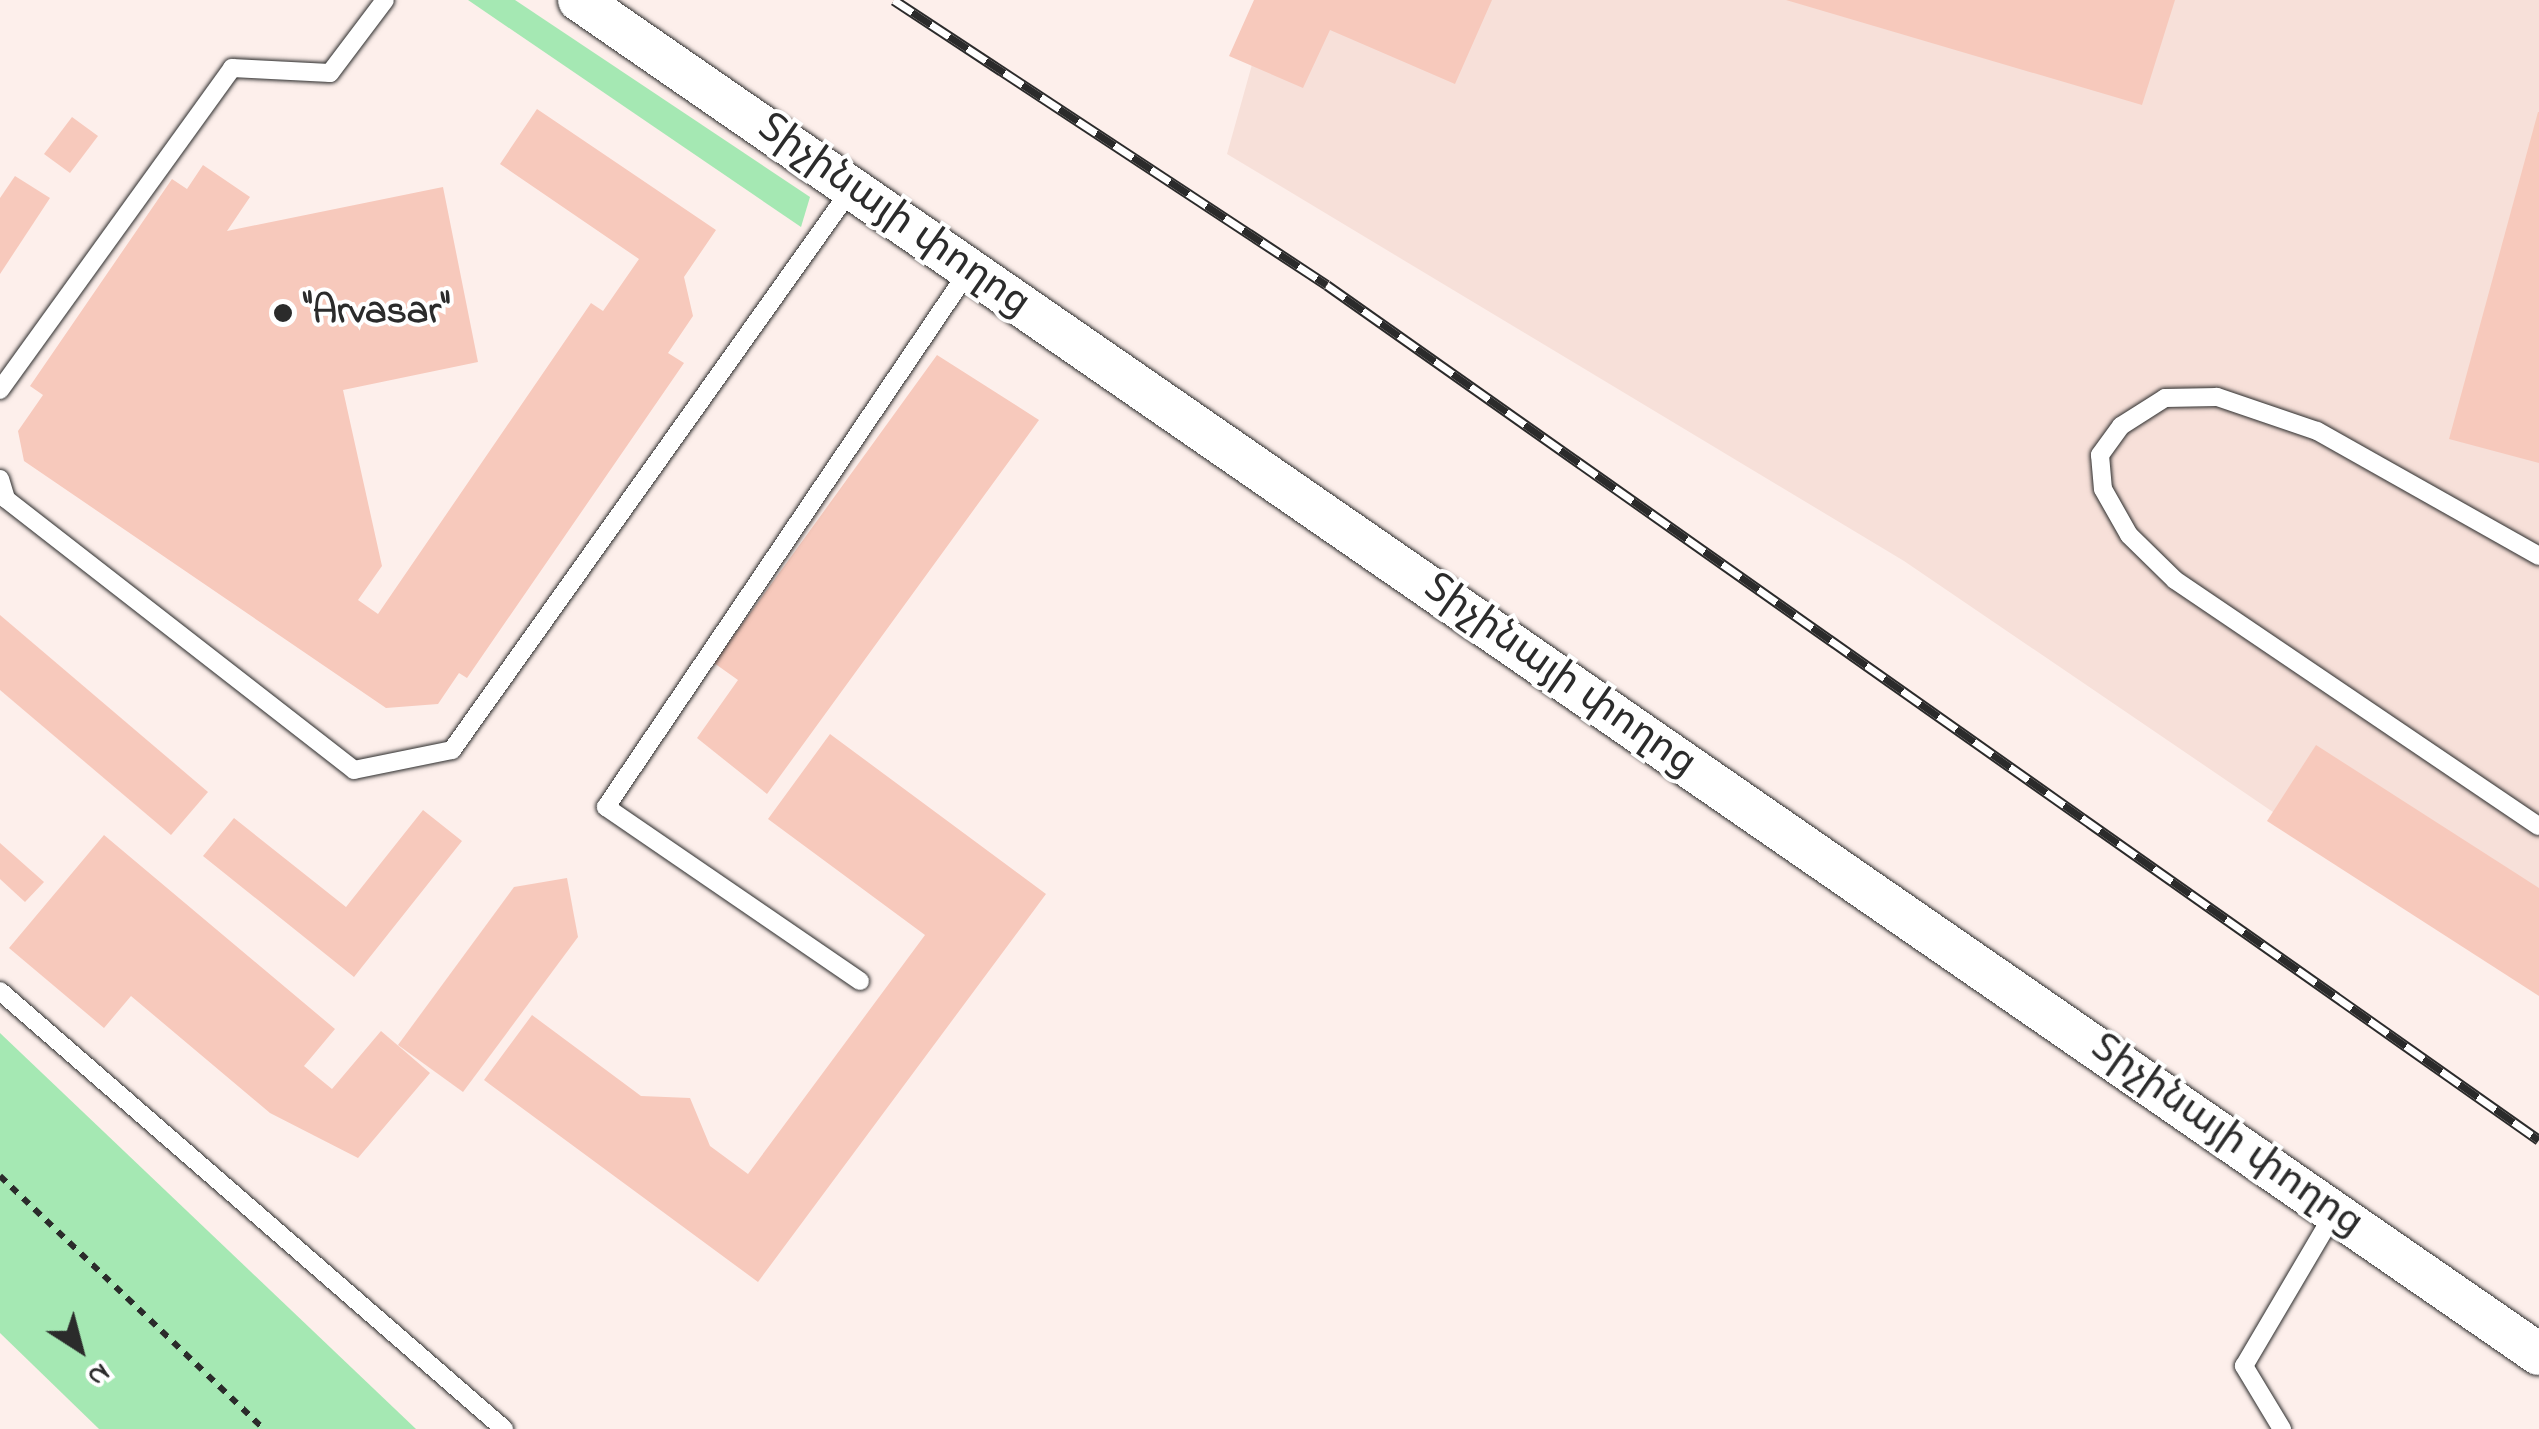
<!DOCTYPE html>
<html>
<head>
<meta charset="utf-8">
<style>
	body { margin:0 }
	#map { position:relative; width:2539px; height:1429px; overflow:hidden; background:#fdefeb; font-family:"Indie Flower","Noto Sans Armenian",sans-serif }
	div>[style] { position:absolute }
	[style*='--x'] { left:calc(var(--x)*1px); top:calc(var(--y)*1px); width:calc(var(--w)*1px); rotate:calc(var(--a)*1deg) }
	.built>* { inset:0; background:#f7e0d9 }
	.green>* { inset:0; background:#a5e8b3 }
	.building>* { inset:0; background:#f7c9bc }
	.path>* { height:6px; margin-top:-3px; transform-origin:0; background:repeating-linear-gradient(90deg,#2b2b2b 0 8px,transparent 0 16px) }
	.roads { filter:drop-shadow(0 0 2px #2b2b2b) drop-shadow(0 0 2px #2b2b2b) }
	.service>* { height:18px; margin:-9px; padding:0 9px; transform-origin:9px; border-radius:9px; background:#fff }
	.tertiary>* { height:42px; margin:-21px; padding:0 21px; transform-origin:21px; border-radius:21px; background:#fff }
	.rail>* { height:11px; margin-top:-5.5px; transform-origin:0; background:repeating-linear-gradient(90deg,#fff 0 22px,#2b2b2b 0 44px); box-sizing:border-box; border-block:2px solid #2b2b2b }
	.dots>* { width:28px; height:28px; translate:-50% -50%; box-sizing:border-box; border:5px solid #fff; border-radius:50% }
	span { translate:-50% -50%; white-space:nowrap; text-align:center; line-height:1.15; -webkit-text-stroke:8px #fff; paint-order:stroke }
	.street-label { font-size:40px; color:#2b2b2b }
	.poi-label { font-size:40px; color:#2b2b2b; font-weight:700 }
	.left { translate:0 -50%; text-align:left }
	.north { position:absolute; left:30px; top:1299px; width:100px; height:100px; -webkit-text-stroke:8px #fff; paint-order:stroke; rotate:144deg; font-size:28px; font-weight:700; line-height:40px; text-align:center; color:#2b2b2b }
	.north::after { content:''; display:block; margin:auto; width:35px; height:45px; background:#2b2b2b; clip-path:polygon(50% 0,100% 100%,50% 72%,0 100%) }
</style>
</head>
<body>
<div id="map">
	<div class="built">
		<i style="clip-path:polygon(1270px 0,2539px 0,2539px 993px,1904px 561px,1227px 154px)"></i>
	</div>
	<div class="green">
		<i style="clip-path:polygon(468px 0,515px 0,810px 197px,801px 227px)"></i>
		<i style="clip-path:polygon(0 1033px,416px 1429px,99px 1429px,0 1333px)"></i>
	</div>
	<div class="building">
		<i style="clip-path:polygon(1254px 0,1492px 0,1455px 84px,1330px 30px,1303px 88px,1229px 56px)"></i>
		<i style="clip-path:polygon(1786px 0,2175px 0,2142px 105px)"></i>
		<i style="clip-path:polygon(537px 109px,716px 230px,684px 277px,693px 316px,668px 353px,684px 363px,467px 678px,459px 673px,438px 704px,386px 708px,24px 461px,18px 431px,43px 395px,30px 386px,172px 179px,187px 189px,203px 165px,250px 197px,227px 231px,443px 187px,478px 362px,343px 390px,382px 566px,358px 600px,378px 614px,591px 303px,603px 311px,639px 259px,500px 164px)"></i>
		<i style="clip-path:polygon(2538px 112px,2539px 112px,2539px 463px,2449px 439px)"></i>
		<i style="clip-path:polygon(72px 117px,98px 136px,70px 173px,44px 154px)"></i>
		<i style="clip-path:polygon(15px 176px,50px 198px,0 274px,0 198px)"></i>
		<i style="clip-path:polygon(937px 355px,1039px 420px,767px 794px,697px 738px,738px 680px,714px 663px)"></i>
		<i style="clip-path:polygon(0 615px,208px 792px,171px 835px,0 690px)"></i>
		<i style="clip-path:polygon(830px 734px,1046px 894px,758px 1282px,484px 1080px,532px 1015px,641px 1096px,690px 1098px,710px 1146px,748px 1174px,925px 935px,768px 819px)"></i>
		<i style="clip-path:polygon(2316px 745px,2539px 888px,2539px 996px,2267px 821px)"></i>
		<i style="clip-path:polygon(423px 810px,462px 841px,354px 977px,203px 856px,234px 818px,346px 907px)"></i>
		<i style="clip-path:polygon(104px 835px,335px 1029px,304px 1066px,332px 1089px,381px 1031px,430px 1073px,358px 1158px,270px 1113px,131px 996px,104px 1028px,9px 948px)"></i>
		<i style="clip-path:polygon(0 843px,44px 882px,25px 902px,0 879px)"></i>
		<i style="clip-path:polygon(567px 878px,578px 937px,463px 1092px,398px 1045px,514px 887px)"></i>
	</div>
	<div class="path">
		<i style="--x:0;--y:1176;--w:366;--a:43.8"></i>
	</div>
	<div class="roads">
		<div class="service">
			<i style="--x:0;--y:390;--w:397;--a:-54.2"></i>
			<i style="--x:232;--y:68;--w:98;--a:2.9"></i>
			<i style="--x:330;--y:73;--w:91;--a:-53"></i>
			<i style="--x:0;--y:479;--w:21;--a:73"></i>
			<i style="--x:6;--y:499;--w:441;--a:37.9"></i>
			<i style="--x:354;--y:770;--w:100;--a:-11.5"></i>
			<i style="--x:452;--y:750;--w:690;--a:-54.56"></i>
			<i style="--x:2539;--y:556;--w:255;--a:-150.6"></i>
			<i style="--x:2317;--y:431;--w:106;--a:-161.2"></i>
			<i style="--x:2217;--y:397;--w:52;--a:178.9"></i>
			<i style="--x:2165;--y:398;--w:52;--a:147.5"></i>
			<i style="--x:2121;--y:426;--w:36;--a:126"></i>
			<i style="--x:2100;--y:455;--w:34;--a:85"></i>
			<i style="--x:2103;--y:489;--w:53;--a:60.5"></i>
			<i style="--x:2129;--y:535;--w:64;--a:44.4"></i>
			<i style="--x:2175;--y:580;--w:439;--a:34.1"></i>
			<i style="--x:860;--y:981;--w:308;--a:-145.6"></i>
			<i style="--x:606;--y:807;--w:648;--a:-55.94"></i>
			<i style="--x:0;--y:991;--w:668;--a:40.99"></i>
			<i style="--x:2282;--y:1429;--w:74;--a:-121.1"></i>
			<i style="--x:2244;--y:1366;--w:178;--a:-59.5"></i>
		</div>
		<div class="tertiary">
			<i style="--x:579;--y:0;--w:2382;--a:34.64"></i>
		</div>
	</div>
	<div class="rail">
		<i style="--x:894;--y:0;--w:518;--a:33.35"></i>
		<i style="--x:1327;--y:285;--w:1483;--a:35.2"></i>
	</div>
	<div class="dots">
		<i style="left:283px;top:313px;background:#2b2b2b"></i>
	</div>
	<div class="street-label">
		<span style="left:893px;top:217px;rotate:35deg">Տիչինայի փողոց</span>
		<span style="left:1559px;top:677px;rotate:35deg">Տիչինայի փողոց</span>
		<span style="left:2226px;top:1137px;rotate:35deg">Տիչինայի փողոց</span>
	</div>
	<div class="poi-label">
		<span class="left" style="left:303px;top:313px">"Arvasar"</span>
	</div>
	<div class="north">N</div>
</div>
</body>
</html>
